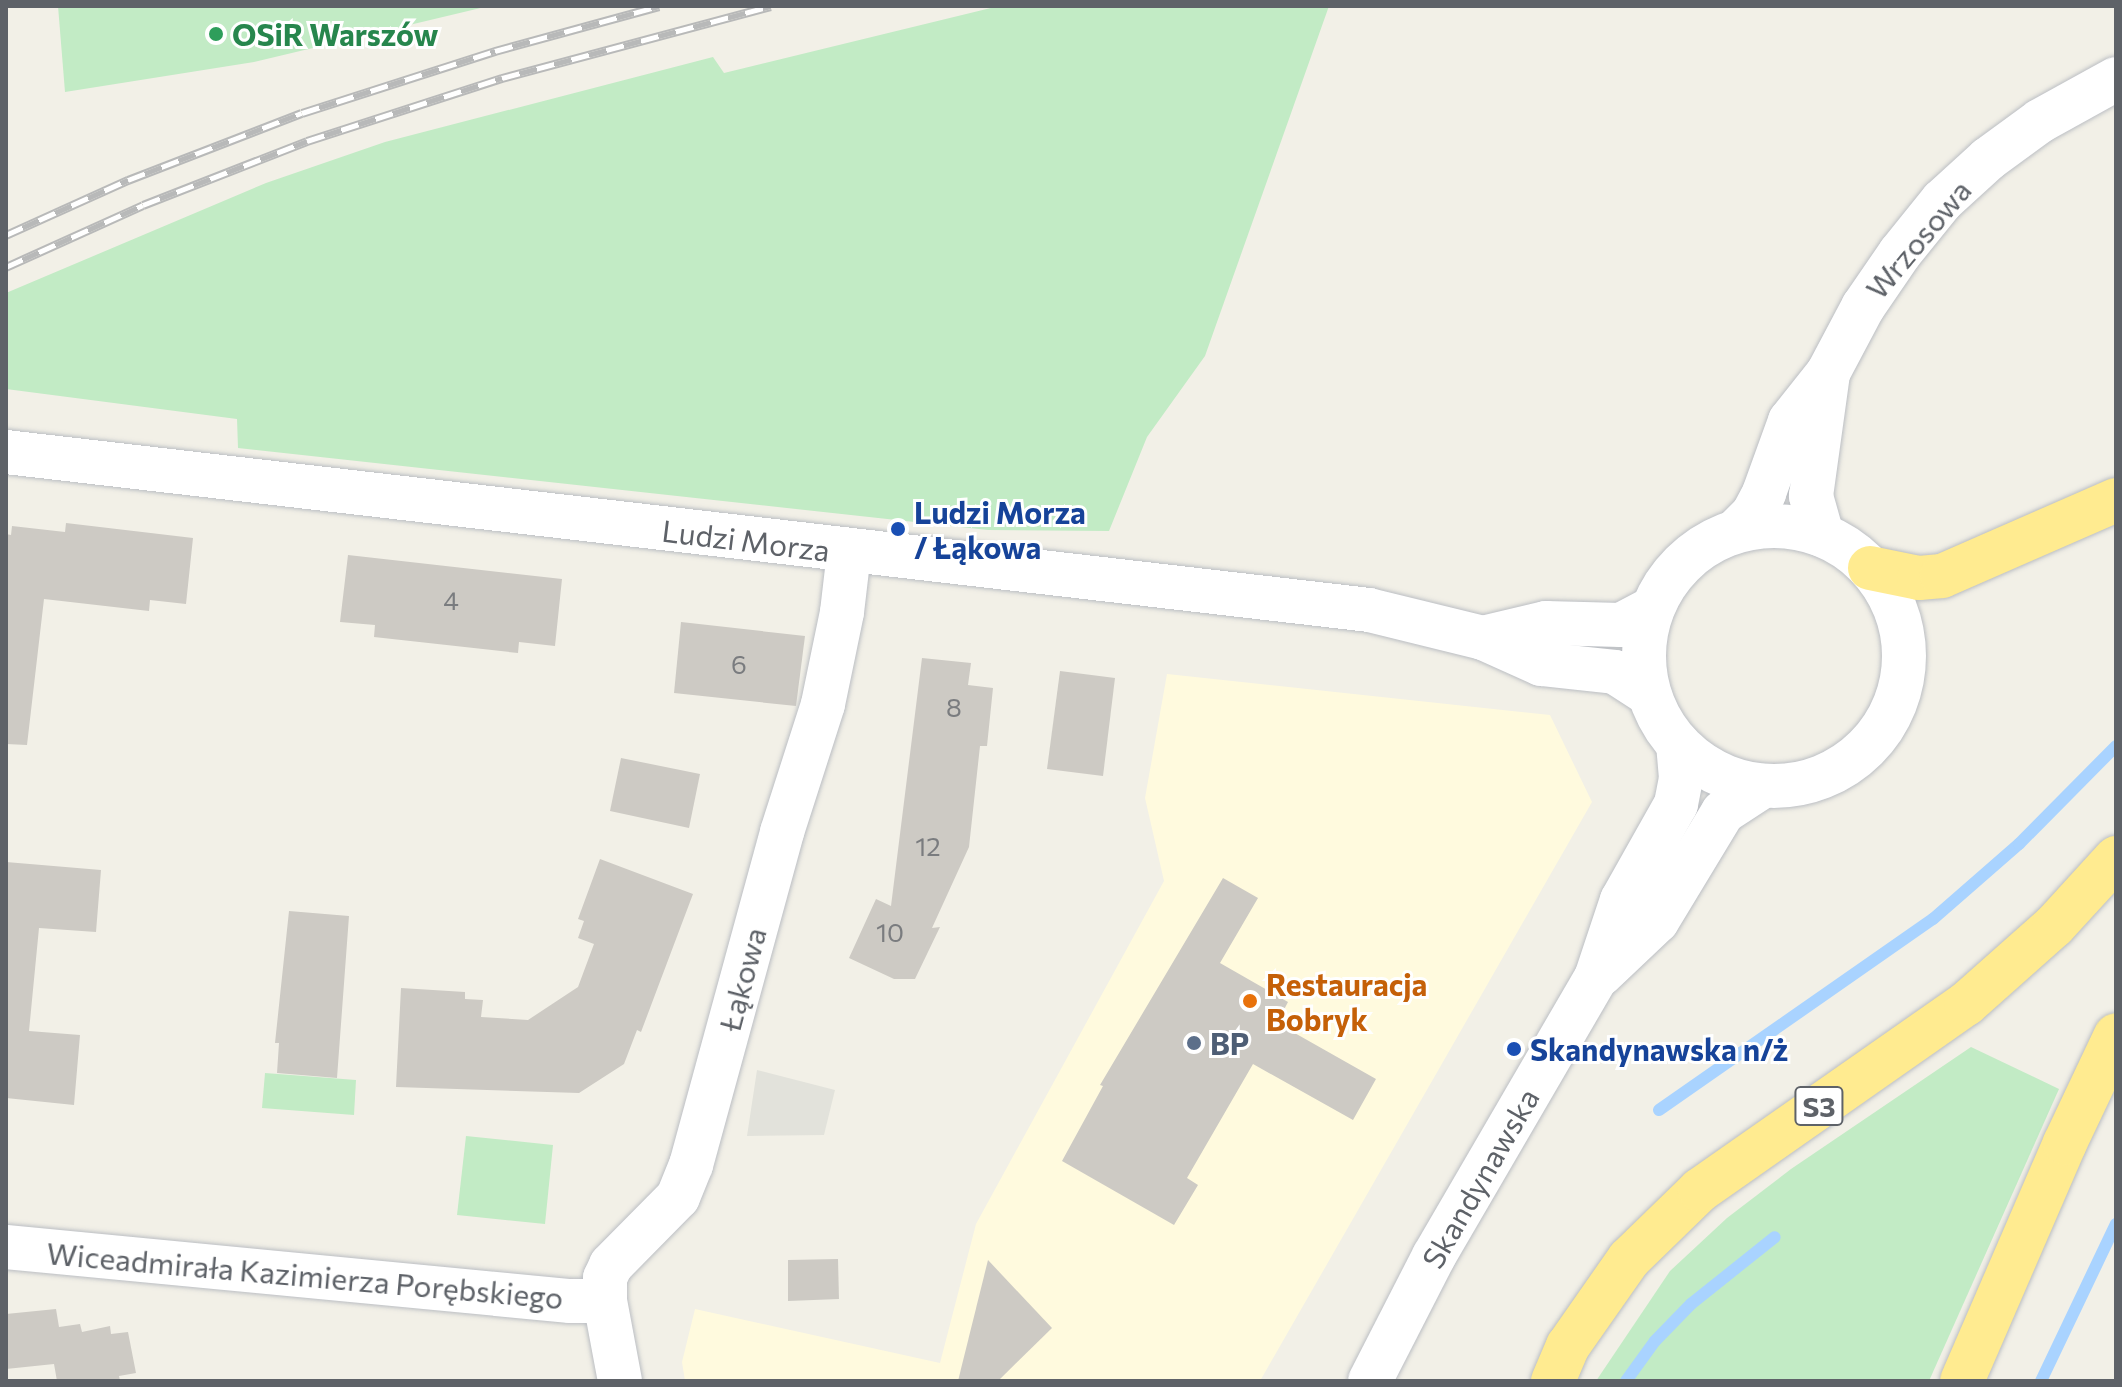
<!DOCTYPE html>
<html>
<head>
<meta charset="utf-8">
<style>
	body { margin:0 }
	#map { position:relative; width:2122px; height:1387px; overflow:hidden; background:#f2f0e7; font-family:Commissioner,sans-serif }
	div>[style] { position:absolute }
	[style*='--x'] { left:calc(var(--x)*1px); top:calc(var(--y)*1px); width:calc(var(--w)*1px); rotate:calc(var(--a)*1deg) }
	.commercial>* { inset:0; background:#fffade }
	.industrial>* { inset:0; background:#e2e2db }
	.green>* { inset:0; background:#c2ebc5 }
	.stream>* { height:12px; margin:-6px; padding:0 6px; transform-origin:6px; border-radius:6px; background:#a9d3ff }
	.building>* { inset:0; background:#cdcac4 }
	.roads { filter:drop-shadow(0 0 2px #bbbec3) drop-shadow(0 0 2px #bbbec3) }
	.street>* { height:44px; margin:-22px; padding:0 22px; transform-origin:22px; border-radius:22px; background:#fff }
	.secondary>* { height:44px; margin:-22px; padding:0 22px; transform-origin:22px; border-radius:22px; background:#fff }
	.secondary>.ring { margin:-22px; padding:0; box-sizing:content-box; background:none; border:44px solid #fff; border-radius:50% }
	.highway>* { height:44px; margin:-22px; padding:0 22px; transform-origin:22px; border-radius:22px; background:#ffeb90 }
	.rail>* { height:9px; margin-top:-4.5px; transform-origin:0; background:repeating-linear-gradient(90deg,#fff 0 18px,#b8b9b9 0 36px); box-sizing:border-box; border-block:2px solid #b8b9b9 }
	.dots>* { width:22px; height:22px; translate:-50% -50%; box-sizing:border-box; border:4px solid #fff; border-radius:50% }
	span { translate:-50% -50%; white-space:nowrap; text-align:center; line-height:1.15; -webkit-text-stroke:6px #fff; paint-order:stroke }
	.number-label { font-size:26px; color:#7a7c7f }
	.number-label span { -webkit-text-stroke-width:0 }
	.shield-label span { padding:2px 6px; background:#fff; border:2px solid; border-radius:6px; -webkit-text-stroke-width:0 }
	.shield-label { font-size:28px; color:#5e6268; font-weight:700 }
	.leisure-label { font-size:30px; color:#27864d; font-weight:700 }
	.left { translate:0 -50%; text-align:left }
	.street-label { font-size:30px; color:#5e6268 }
	.transit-label { font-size:30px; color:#164399; font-weight:700 }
	.food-label { font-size:30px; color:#c56008; font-weight:700 }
	.service-label { font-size:30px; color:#4e5e75; font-weight:700 }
	.frame { position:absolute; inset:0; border:8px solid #5e6268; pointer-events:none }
</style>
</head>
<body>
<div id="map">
	<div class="commercial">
		<i style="clip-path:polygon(1167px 674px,1550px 715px,1592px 802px,1260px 1381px,685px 1381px,682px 1362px,695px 1309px,940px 1363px,976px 1224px,1164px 881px,1145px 798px)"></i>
	</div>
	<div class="industrial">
		<i style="clip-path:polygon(757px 1070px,835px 1090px,824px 1135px,747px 1136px)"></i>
	</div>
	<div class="green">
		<i style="clip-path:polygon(58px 6px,489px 6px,254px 62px,65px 92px)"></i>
		<i style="clip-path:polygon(999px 6px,1329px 6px,1205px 356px,1147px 437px,1109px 531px,988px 530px,238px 448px,237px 419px,6px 389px,6px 293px,266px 183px,385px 142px,713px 57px,724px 73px)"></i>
		<i style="clip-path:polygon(1971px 1047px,2059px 1089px,1929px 1381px,1596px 1381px,1670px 1271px,1727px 1218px,1791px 1169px)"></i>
		<i style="clip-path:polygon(265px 1073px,356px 1080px,354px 1115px,262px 1108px)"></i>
		<i style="clip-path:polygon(466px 1136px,553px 1145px,545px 1224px,457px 1215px)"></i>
	</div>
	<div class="stream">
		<i style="--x:1659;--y:1110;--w:334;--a:-34.9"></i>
		<i style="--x:1933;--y:919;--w:114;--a:-41.1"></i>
		<i style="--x:2019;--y:844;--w:138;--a:-45.3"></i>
		<i style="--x:1626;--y:1381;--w:49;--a:-54.1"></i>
		<i style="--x:1655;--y:1341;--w:52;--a:-45.8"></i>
		<i style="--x:1691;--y:1304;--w:107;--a:-38.6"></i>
		<i style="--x:2041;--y:1381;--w:174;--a:-64.5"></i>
	</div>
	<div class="building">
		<i style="clip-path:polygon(66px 523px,193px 538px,186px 604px,150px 600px,149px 611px,44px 599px,27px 745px,6px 744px,6px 534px,11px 535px,12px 526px,65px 532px)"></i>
		<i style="clip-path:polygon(348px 555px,562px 579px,555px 646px,519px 642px,518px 653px,374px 637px,375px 625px,340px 622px)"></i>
		<i style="clip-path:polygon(681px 622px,805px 636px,796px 706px,674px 693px)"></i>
		<i style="clip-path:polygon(922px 658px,971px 663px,968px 685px,993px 688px,987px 746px,980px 746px,969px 847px,932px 928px,940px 927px,915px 979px,894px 979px,849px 958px,876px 899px,891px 906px)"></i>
		<i style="clip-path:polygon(1060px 671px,1115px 678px,1103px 776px,1047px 769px)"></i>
		<i style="clip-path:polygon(621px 758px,700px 774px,689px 828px,610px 811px)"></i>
		<i style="clip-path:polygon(600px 859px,693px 894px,641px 1032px,637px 1030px,624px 1064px,579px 1093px,396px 1087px,401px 988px,465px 992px,465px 999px,483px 1000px,481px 1017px,528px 1020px,578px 987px,594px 944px,578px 938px,584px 921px,578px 919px)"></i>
		<i style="clip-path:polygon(6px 862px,101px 870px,96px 932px,39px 928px,29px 1031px,80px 1035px,74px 1105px,6px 1098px)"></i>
		<i style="clip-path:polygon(1223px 878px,1258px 898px,1220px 963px,1288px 1002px,1277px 1023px,1376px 1079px,1353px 1120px,1253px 1064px,1187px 1178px,1198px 1185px,1174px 1225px,1062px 1161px,1103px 1086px,1100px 1085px)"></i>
		<i style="clip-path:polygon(289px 911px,349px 916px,337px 1078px,277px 1073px,279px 1043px,275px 1043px)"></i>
		<i style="clip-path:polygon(838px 1259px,839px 1299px,788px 1301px,788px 1260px)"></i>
		<i style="clip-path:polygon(988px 1260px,1052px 1328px,998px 1381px,958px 1381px)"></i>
		<i style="clip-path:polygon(56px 1309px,59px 1327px,80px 1324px,82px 1332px,110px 1326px,111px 1334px,128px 1332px,136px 1373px,119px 1376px,120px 1381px,57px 1381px,54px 1364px,6px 1369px,6px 1314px)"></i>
	</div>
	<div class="roads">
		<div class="street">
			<i style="--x:1736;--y:531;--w:24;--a:-45"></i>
			<i style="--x:1753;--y:514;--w:24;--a:-62"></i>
			<i style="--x:1764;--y:493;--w:77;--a:-70.1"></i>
			<i style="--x:1790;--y:421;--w:61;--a:-51.6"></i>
			<i style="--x:1828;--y:373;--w:75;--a:-62.1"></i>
			<i style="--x:1863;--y:307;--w:65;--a:-55.6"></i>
			<i style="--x:1900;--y:253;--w:67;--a:-51.1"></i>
			<i style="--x:1942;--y:201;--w:62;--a:-42.4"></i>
			<i style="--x:1988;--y:159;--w:64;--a:-36.2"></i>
			<i style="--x:2040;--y:121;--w:87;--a:-28.9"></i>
			<i style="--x:1822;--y:535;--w:41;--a:-105.8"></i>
			<i style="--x:1811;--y:496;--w:124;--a:-82.1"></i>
			<i style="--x:6;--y:1247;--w:567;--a:5.47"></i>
			<i style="--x:570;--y:1301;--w:35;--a:0"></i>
			<i style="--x:620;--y:1381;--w:81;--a:-100.6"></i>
			<i style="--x:605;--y:1301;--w:23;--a:-90"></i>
			<i style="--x:605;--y:1278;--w:14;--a:-65"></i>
			<i style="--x:611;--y:1265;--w:95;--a:-45.4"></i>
			<i style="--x:678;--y:1197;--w:35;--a:-68"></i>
			<i style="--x:691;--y:1165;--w:345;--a:-74.7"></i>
			<i style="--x:782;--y:832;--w:134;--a:-72.2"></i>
			<i style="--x:823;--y:704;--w:94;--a:-78.3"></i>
			<i style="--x:842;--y:612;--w:60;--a:-83.3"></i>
		</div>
		<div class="secondary">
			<i style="--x:6;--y:452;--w:1372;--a:6.61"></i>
			<i style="--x:1369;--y:610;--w:117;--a:13.8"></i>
			<i style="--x:1483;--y:638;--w:64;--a:24.1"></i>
			<i style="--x:1541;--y:664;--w:74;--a:6.2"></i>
			<i style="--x:1615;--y:672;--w:40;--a:32.9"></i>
			<i class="ring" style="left:1644px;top:526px;width:216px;height:216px"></i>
			<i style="--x:1483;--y:638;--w:65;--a:-13.4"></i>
			<i style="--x:1546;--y:623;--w:75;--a:1.5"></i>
			<i style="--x:1621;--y:625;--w:36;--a:-28"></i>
			<i style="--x:1601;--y:974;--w:77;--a:-43.4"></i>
			<i style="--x:1657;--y:921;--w:127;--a:-58.8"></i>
			<i style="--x:1723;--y:812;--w:48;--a:-33"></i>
			<i style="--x:1370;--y:1381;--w:140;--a:-62.9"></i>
			<i style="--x:1434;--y:1256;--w:322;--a:-59.8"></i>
			<i style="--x:1596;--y:978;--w:82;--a:-71.6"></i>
			<i style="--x:1622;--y:900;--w:110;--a:-60.6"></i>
			<i style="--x:1676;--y:804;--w:26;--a:-79"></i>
			<i style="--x:1681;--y:778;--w:34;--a:-95"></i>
		</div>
		<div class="highway">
			<i style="--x:1870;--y:568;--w:50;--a:11.5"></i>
			<i style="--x:1919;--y:578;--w:23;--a:-5"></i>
			<i style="--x:1942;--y:576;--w:190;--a:-23.6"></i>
			<i style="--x:1553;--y:1381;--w:38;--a:-67"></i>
			<i style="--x:1568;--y:1346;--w:106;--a:-55"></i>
			<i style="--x:1629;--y:1259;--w:99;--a:-44.2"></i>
			<i style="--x:1700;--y:1190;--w:325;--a:-35"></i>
			<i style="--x:1966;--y:1004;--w:118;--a:-41.6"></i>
			<i style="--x:2054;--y:926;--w:92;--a:-47.6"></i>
			<i style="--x:1962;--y:1381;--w:259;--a:-66.6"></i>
			<i style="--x:2065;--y:1143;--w:119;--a:-64.7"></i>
		</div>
	</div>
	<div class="rail">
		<i style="--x:6;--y:235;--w:134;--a:-24.3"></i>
		<i style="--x:128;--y:180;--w:186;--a:-21.1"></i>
		<i style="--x:302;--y:113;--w:203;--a:-17.8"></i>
		<i style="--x:495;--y:51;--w:170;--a:-15.3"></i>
		<i style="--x:6;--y:267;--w:150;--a:-24.3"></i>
		<i style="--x:143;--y:205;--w:176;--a:-21.3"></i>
		<i style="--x:307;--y:141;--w:205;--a:-17.9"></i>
		<i style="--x:502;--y:78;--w:278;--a:-15"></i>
	</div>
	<div class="dots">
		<i style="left:216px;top:34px;background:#2e9e5b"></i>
		<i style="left:898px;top:529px;background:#1a4fb4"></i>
		<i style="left:1250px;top:1001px;background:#e8710a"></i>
		<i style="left:1194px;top:1043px;background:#5c6f8a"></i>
		<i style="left:1514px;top:1049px;background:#1a4fb4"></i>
	</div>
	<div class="number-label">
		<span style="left:451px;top:600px">4</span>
		<span style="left:739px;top:664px">6</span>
		<span style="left:954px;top:707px">8</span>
		<span style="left:928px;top:846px">12</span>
		<span style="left:890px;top:932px">10</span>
	</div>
	<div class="shield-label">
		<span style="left:1819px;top:1106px">S3</span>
	</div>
	<div class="leisure-label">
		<span class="left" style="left:232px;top:34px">OSiR Warszów</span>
	</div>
	<div class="street-label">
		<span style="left:1918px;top:239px;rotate:-50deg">Wrzosowa</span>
		<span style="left:746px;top:540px;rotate:7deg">Ludzi Morza</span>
		<span style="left:742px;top:979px;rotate:-75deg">Łąkowa</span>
		<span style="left:1480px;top:1178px;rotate:-60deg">Skandynawska</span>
		<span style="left:305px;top:1275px;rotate:5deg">Wiceadmirała Kazimierza Porębskiego</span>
	</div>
	<div class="transit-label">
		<span class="left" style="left:914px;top:529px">Ludzi Morza<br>/ Łąkowa</span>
		<span class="left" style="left:1530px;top:1049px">Skandynawska n/ż</span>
	</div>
	<div class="food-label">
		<span class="left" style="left:1266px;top:1001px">Restauracja<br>Bobryk</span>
	</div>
	<div class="service-label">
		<span class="left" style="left:1210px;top:1043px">BP</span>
	</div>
	<div class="frame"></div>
</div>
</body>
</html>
